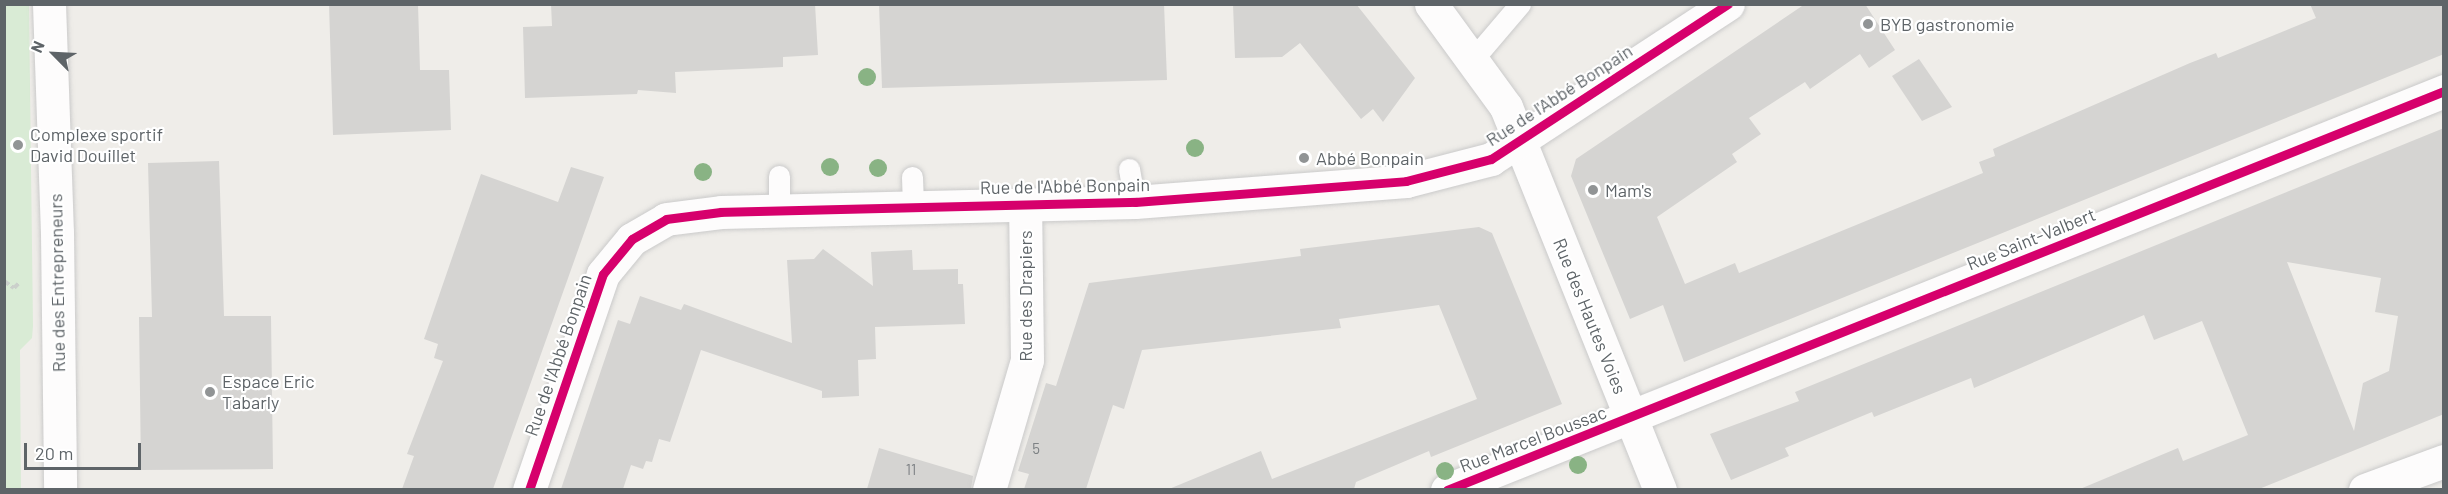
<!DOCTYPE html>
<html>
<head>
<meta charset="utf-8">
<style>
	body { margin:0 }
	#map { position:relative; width:2448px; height:494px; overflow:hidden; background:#efede9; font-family:Barlow,sans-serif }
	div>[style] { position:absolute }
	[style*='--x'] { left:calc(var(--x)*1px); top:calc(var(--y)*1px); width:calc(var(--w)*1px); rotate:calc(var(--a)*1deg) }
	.green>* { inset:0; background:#d9ebd5 }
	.building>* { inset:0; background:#d5d4d2 }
	.path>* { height:4px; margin-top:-2px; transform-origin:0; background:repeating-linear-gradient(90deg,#cbd0cb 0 6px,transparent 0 9px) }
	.roads { filter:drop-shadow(0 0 2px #cacaca) drop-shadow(0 0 2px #cacaca) }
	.service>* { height:21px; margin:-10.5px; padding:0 10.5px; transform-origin:10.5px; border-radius:10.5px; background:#fdfcfc }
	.minor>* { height:33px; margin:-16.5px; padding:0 16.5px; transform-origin:16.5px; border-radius:16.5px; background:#fdfcfc }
	.tertiary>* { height:33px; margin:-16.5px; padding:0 16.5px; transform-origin:16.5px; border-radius:16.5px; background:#fdfcfc }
	.cycleway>* { height:9px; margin:-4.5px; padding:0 4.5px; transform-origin:4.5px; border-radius:4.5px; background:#d6006c }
	.trees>* { width:18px; height:18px; margin:-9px; border-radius:50%; background:#89b384 }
	.dots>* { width:16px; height:16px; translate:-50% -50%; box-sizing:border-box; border:3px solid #fff; border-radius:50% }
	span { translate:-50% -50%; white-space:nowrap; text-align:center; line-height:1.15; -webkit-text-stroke:4.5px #fff; paint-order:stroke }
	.number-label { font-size:15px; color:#7d8184 }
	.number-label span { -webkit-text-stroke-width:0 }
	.poi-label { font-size:18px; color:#5e6468 }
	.left { translate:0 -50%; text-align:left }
	.street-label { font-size:18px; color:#5e6468 }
	.frame { position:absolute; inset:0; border:6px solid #5e6468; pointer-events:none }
	.north { position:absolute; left:24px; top:24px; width:60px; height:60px; -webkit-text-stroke:4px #fff; paint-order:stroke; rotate:294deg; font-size:16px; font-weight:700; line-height:24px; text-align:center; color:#5e6468 }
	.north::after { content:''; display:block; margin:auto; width:21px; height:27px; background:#5e6468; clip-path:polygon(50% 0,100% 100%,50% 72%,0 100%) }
	.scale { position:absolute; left:24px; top:443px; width:117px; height:27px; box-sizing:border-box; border:3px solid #5e6468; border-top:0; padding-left:8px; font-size:18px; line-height:21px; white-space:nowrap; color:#5e6468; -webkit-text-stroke:4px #fff; paint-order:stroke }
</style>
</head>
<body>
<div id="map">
	<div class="green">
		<i style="clip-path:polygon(4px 5px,29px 5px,33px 326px,32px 338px,20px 350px,21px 490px,4px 489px)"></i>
	</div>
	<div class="building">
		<i style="clip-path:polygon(329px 4px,418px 4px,420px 70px,449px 70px,451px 130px,333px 135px)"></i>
		<i style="clip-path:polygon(551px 4px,815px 4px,818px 55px,783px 57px,783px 67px,675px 72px,676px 93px,638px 90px,637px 94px,525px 98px,523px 27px,552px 26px)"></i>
		<i style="clip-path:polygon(879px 4px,1164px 4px,1167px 80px,882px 88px)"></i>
		<i style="clip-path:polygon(1233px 4px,1356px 4px,1415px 78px,1383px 122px,1373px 109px,1361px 119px,1300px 43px,1282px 57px,1235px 58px)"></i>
		<i style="clip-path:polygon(1805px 4px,1865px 4px,1895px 50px,1869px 68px,1860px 54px,1810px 89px,1805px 82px,1749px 118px,1761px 134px,1732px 154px,1737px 162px,1657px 217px,1685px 284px,1735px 263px,1739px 273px,1983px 173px,1979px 162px,1995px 156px,1993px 149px,2190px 63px,2216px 53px,2218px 58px,2316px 18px,2310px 4px,2444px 4px,2444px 54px,1684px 362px,1663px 305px,1630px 319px,1571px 176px,1576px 159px)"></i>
		<i style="clip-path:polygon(1919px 59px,1952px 107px,1922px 121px,1892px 76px)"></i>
		<i style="clip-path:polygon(evenodd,2444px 128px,2444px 414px,2259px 489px,2080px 489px,2178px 448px,2183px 461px,2248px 435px,2202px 321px,2154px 340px,2144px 315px,1974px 388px,1971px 378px,1874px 417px,1872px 412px,1785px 448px,1789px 456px,1731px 480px,1710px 434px,1799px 401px,1795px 392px,2444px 128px,2287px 262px,2381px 278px,2375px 312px,2398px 316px,2389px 371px,2363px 383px,2354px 431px,2287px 262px)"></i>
		<i style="clip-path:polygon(219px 161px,224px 316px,271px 316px,273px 469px,141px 470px,139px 317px,152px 317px,148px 163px)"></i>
		<i style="clip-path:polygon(571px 167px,604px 177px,493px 489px,402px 489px,414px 456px,407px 454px,443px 361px,434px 358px,438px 344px,424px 339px,481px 174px,558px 202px)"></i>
		<i style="clip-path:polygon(1479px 227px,1492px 233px,1562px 404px,1431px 457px,1429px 451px,1356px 482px,1354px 489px,1169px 489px,1261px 451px,1272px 479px,1477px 399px,1439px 305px,1339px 319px,1341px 328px,1142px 350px,1124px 409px,1113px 405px,1086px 489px,1024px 489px,1029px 474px,1018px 471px,1046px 383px,1056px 386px,1089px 283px,1301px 256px,1300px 249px)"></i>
		<i style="clip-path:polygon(823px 249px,873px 286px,871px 252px,912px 250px,913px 270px,958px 269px,958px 284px,963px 284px,965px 324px,875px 327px,876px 359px,858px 360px,859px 396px,822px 398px,822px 391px,701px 350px,670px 442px,659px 439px,652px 462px,646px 461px,643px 469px,631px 465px,623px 489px,561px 489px,618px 320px,630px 324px,640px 296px,681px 310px,684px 304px,792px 343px,787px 260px,814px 259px)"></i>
		<i style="clip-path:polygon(879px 448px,973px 476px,971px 489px,867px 489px)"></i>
	</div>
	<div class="path">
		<i style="--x:4;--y:281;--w:12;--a:35"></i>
		<i style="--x:14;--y:288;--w:8;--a:-45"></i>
	</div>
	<div class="roads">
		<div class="service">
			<i style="--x:1474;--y:58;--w:71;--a:-49.6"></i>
			<i style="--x:1129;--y:169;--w:34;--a:80"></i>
			<i style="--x:779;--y:176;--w:34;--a:90"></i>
			<i style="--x:912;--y:177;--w:28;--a:88"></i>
		</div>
		<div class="minor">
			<i style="--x:49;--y:4;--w:229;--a:88"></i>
			<i style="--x:57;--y:233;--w:257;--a:89.3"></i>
			<i style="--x:1431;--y:4;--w:127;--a:53.9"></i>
			<i style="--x:1506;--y:107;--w:413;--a:68.1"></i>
			<i style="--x:989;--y:490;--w:135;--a:-73.7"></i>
			<i style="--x:1027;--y:360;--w:155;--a:-90.7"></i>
			<i style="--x:1447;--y:490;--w:1074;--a:-21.81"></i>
			<i style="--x:2365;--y:490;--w:84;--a:-20.2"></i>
		</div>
		<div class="tertiary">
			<i style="--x:529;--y:490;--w:228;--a:-71.1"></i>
			<i style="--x:603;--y:274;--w:45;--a:-50.4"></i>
			<i style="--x:632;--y:239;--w:39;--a:-30"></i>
			<i style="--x:666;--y:219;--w:55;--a:-7.3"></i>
			<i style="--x:721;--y:212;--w:414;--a:-1.4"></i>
			<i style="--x:1135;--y:202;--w:272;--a:-4.4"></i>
			<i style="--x:1406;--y:181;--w:88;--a:-14.5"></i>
			<i style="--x:1491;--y:159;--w:283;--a:-33.2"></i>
		</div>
	</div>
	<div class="cycleway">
		<i style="--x:529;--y:490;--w:228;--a:-71.1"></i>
		<i style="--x:603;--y:274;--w:45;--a:-50.4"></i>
		<i style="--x:632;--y:239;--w:39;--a:-30"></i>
		<i style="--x:666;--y:219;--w:55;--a:-7.3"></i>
		<i style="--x:721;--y:212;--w:414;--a:-1.4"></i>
		<i style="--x:1135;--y:202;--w:272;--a:-4.4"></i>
		<i style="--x:1406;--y:181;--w:88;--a:-14.5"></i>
		<i style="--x:1491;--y:159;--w:283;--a:-33.2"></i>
		<i style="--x:1447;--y:490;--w:1074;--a:-21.81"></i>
	</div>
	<div class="trees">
		<i style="left:867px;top:77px"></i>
		<i style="left:1195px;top:148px"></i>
		<i style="left:830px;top:167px"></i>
		<i style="left:878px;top:168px"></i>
		<i style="left:703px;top:172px"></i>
		<i style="left:1578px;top:465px"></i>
		<i style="left:1445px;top:471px"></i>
	</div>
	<div class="dots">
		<i style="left:1868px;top:24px;background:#919495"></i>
		<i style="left:18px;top:145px;background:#919495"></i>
		<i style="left:1304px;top:158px;background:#919495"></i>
		<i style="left:1593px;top:190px;background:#919495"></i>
		<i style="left:210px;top:392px;background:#919495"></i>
	</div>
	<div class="number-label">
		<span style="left:1036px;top:449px">5</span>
		<span style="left:911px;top:470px">11</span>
	</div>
	<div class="poi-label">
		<span class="left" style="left:1880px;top:24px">BYB gastronomie</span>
		<span class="left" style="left:30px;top:145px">Complexe sportif<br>David Douillet</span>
		<span class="left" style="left:1316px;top:158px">Abbé Bonpain</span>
		<span class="left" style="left:1605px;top:190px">Mam's</span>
		<span class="left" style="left:222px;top:392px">Espace Eric<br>Tabarly</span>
	</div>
	<div class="street-label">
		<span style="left:1559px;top:95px;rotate:-33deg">Rue de l'Abbé Bonpain</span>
		<span style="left:1065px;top:186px;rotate:-1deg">Rue de l'Abbé Bonpain</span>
		<span style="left:2031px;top:239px;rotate:-22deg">Rue Saint-Valbert</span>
		<span style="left:57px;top:283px;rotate:-91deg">Rue des Entrepreneurs</span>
		<span style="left:1025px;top:296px;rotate:-90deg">Rue des Drapiers</span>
		<span style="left:1590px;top:316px;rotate:68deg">Rue des Hautes Voies</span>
		<span style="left:558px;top:355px;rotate:-71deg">Rue de l'Abbé Bonpain</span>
		<span style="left:1533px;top:439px;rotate:-21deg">Rue Marcel Boussac</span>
	</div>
	<div class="frame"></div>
	<div class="north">N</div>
	<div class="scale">20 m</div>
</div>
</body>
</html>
